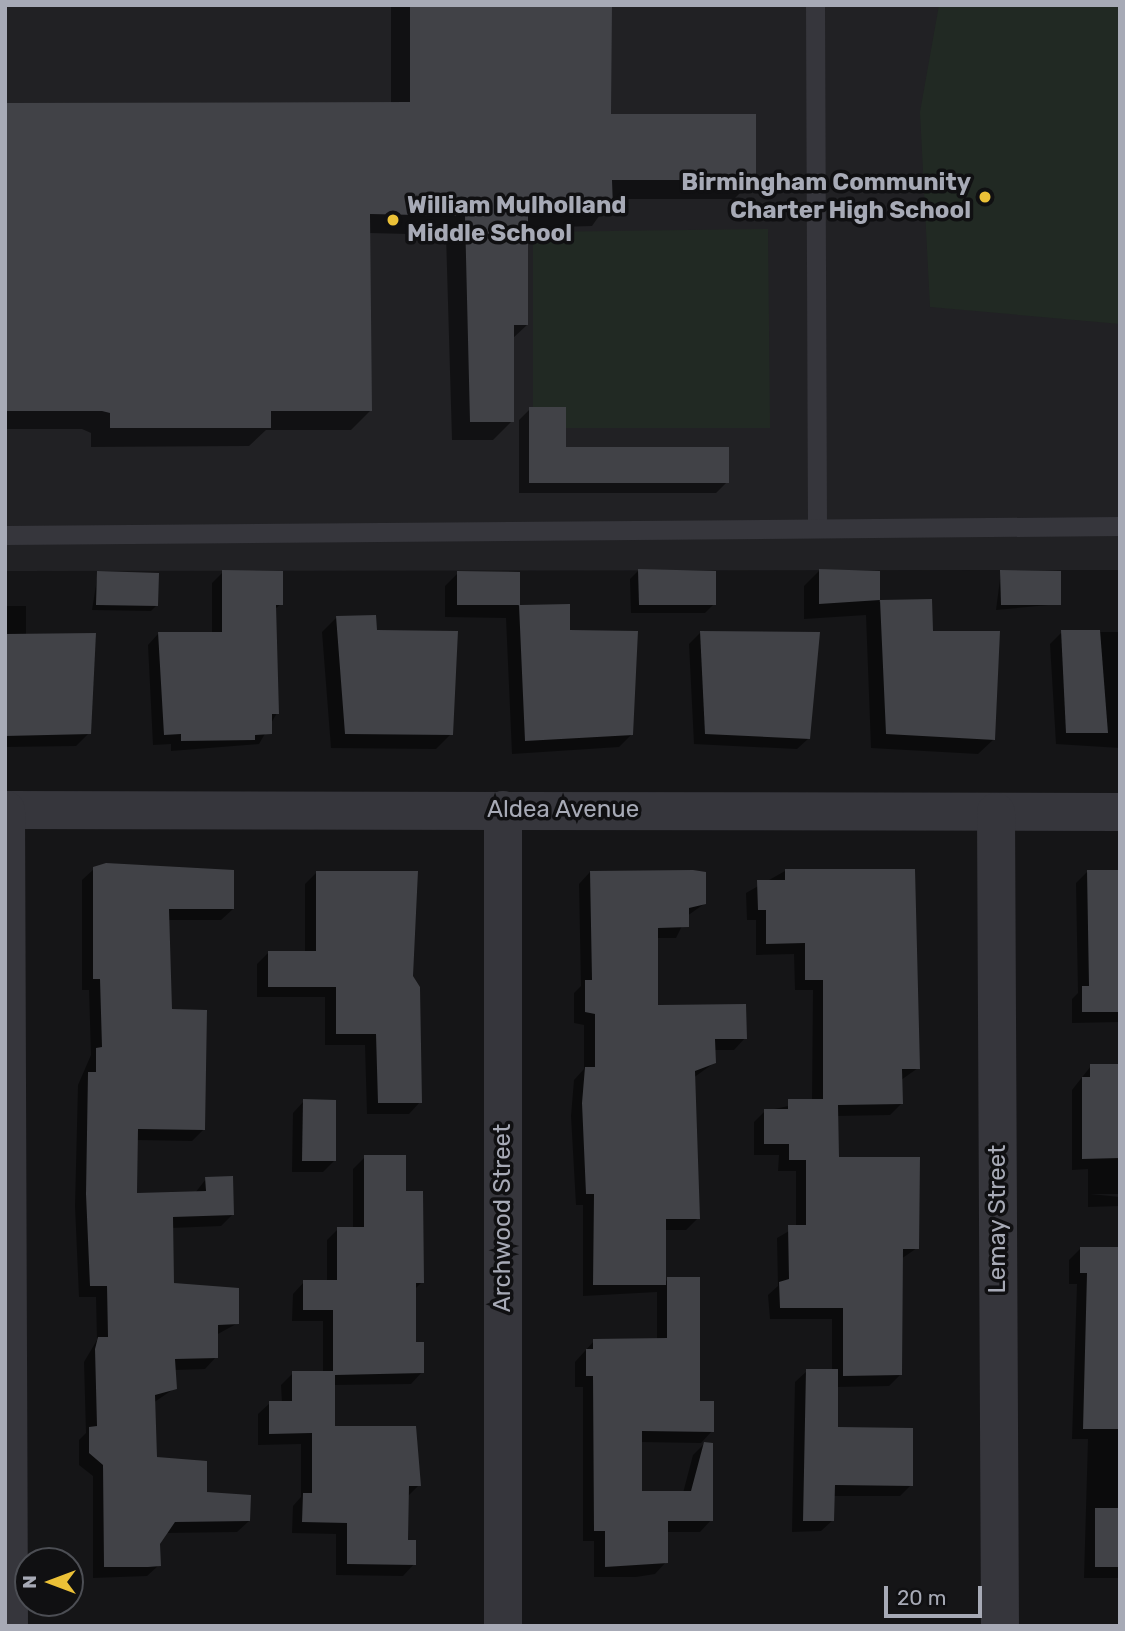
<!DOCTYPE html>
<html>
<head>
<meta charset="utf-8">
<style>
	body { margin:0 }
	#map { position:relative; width:1125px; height:1631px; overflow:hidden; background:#151517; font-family:Rubik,sans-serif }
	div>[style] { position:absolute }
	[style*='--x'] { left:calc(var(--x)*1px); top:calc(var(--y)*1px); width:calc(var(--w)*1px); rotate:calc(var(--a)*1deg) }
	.built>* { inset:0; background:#212124 }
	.green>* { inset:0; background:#212923 }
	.shadow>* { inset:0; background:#0007 }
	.building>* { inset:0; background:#414247 }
	.lane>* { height:19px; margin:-9.5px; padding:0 9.5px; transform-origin:9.5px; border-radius:9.5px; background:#36363c }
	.street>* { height:38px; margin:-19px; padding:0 19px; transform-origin:19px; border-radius:19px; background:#36363c }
	.dots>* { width:19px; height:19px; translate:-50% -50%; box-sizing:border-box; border:4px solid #101012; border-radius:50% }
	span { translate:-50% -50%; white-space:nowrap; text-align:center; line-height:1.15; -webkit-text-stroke:7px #101012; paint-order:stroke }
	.poi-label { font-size:24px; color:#a7aab6; font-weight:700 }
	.right { translate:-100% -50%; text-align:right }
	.left { translate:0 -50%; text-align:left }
	.street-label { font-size:24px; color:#a7aab6 }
	.frame { position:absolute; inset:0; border:7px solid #a7aab6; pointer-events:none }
	.north { position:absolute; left:14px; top:1547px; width:70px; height:70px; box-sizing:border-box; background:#101012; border:2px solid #4c4e54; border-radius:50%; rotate:270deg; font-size:19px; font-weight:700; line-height:28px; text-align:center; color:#a7aab6 }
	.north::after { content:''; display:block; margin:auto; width:24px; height:32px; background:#ecc137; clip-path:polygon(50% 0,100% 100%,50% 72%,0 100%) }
	.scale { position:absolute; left:884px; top:1586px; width:98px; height:32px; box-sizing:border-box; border:4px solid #a7aab6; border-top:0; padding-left:9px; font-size:21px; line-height:24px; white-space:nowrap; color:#a7aab6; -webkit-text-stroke:5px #101012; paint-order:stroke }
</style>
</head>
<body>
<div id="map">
	<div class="built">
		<i style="clip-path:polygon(5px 5px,1120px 5px,1120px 570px,5px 571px)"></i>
	</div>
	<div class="green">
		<i style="clip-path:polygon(939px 5px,1120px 5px,1120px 324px,930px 307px,920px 112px)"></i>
		<i style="clip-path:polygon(768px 229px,770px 428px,533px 428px,533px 232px)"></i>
	</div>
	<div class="shadow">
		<i style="clip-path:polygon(391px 5px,610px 5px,609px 115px,754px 179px,734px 199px,611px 199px,592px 226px,527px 228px,527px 325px,512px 339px,512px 421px,493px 440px,452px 440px,446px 235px,369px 233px,371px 410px,351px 430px,266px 430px,249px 446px,91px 447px,91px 433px,82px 429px,5px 429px,5px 105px,391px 104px)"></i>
		<i style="clip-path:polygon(530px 409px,564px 449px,727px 482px,716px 493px,519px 493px,519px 420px)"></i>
		<i style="clip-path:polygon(639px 570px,714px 604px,705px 613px,631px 613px,630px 579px)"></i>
		<i style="clip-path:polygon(820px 570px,879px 573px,879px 602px,930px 601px,932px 633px,994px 739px,978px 754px,871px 748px,866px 615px,804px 619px,804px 586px)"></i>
		<i style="clip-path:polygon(223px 572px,281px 604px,274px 610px,277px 713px,259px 744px,171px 751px,171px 744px,153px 745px,148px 645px,158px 634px,212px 634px,212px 583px)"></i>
		<i style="clip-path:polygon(1001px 572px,1059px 604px,996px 610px)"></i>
		<i style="clip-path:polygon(98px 573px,157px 605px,151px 611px,92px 610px)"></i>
		<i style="clip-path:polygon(458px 573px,518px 574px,518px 606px,568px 605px,569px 631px,632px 734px,619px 747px,512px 754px,506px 618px,445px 617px,445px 586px)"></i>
		<i style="clip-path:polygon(5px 606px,26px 606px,26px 635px,89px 733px,76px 746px,5px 747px)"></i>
		<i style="clip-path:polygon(336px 618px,375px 632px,451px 734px,436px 749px,331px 748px,322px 632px)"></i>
		<i style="clip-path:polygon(1062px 632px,1120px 632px,1120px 748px,1056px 744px,1050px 644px)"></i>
		<i style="clip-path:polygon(700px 633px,809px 738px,797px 749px,694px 744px,689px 644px)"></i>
		<i style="clip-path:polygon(150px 865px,150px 872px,233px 909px,221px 920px,168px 920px,170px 1011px,204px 1129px,192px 1141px,136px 1140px,135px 1195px,195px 1193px,206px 1179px,233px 1214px,221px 1226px,171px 1228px,172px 1284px,238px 1323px,216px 1335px,216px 1357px,205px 1369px,174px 1370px,175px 1388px,153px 1403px,155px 1459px,249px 1521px,237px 1532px,165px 1533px,158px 1543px,159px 1565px,147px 1576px,93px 1578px,93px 1476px,79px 1465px,79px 1440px,86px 1433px,84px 1362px,97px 1340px,96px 1297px,79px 1297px,75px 1206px,78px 1085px,91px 1055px,89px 990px,82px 990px,82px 880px,94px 869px)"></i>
		<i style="clip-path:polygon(785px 871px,918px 1068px,901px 1080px,901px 1104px,890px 1115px,836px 1116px,837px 1159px,917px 1248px,901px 1259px,900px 1375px,889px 1386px,836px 1387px,836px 1429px,911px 1485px,900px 1496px,833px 1496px,833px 1520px,821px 1531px,792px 1532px,795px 1382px,807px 1371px,832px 1371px,832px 1319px,770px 1319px,768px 1295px,778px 1286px,777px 1238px,796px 1227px,796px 1171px,778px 1171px,779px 1155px,754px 1155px,754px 1122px,765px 1111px,812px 1101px,813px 990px,795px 990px,794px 954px,756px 955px,756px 920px,747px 920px,746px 893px)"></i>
		<i style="clip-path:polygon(1088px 871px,1120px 872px,1120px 1022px,1072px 1023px,1072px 999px,1078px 993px,1076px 883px)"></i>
		<i style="clip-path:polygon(317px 872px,411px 977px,420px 1102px,409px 1114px,367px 1114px,365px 1045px,325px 1045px,325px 997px,257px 997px,257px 964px,269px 952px,305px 952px,305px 884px)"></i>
		<i style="clip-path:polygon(590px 872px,704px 904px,687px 916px,676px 938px,656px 938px,656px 1007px,745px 1038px,734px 1050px,713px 1050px,714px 1063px,693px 1078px,698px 1218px,686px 1230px,664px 1230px,664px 1283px,668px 1279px,698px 1403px,712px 1431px,701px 1443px,640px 1442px,640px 1493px,683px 1493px,693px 1455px,704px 1444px,711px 1520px,700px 1532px,666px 1532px,666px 1562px,655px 1574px,636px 1577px,594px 1577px,594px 1541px,583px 1541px,583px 1387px,575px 1387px,575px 1362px,594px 1341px,657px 1340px,657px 1292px,583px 1296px,583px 1205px,576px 1205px,571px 1116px,574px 1080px,584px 1069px,584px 1025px,574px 1023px,574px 993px,581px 986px,579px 884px)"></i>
		<i style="clip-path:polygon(1091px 1066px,1120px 1066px,1120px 1194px,1090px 1194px,1120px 1197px,1120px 1206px,1088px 1207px,1088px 1169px,1072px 1170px,1072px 1090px)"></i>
		<i style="clip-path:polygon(304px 1101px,334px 1161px,323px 1172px,292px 1172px,293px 1113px)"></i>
		<i style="clip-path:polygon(365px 1157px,404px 1193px,422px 1282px,414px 1290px,414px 1344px,422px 1372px,411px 1384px,333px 1385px,333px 1427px,419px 1485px,407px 1497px,407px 1541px,414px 1564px,403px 1576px,336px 1575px,336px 1534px,292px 1533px,293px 1506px,301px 1497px,301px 1444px,258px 1445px,258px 1414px,270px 1403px,282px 1403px,281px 1385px,293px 1373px,323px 1373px,323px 1321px,292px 1321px,293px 1294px,304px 1282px,327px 1282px,327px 1240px,338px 1229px,353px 1229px,353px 1169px)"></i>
		<i style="clip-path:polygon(1080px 1249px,1120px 1249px,1120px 1578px,1084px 1578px,1088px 1439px,1072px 1439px,1077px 1284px,1069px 1284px,1069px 1260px)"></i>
	</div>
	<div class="building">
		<i style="clip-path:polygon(410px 5px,612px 5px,611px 114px,756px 114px,756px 180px,612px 180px,613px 207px,528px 210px,528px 325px,514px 325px,514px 422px,470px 422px,465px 216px,370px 214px,372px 411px,271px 411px,271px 428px,110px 428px,110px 413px,102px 411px,5px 411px,5px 103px,410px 102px)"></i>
		<i style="clip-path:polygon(529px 407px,566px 407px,566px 447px,729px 447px,729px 483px,529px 483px)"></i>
		<i style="clip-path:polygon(638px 569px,716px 571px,716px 605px,639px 605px)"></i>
		<i style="clip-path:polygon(819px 569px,880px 571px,880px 600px,932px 599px,933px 631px,1000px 631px,995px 740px,886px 734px,880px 600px,819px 604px)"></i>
		<i style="clip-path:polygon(222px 570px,283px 571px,283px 605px,276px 605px,279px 714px,272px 714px,272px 734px,255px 735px,255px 740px,181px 741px,181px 734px,164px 735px,158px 632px,222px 632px)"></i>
		<i style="clip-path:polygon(1000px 570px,1061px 571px,1061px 605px,1001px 605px)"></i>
		<i style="clip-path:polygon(97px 571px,159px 573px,158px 606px,96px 605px)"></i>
		<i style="clip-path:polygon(457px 571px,520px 572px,520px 605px,570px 604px,570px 630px,638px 631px,633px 735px,525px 741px,519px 605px,457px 605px)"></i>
		<i style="clip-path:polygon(376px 615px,377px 630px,458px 631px,453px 735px,345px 734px,336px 616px)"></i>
		<i style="clip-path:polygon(1061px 630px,1100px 630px,1108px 733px,1066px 733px)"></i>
		<i style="clip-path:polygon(700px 631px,820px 632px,810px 739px,705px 734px)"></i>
		<i style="clip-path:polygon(96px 633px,91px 734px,5px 736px,5px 634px)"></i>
		<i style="clip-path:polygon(106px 863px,234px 870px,234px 909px,169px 909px,172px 1009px,207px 1010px,205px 1130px,138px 1129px,137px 1193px,206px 1191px,205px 1177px,233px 1176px,234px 1215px,173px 1217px,174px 1283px,239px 1288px,239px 1324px,218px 1325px,218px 1358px,175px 1359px,177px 1389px,155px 1395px,157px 1457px,207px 1461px,207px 1492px,251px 1495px,250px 1521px,175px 1522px,160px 1544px,161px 1566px,148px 1567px,104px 1567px,103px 1465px,89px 1453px,89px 1427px,97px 1426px,95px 1349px,98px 1337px,108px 1337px,107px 1286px,90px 1286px,86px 1194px,88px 1072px,96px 1072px,96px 1048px,102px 1047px,100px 979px,93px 979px,93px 867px)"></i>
		<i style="clip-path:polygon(785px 869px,915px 869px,920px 1069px,902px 1069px,903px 1104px,838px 1105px,839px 1157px,920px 1157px,919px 1249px,903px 1249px,902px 1375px,843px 1376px,843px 1308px,780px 1308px,779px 1282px,789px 1279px,788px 1225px,806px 1225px,806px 1160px,789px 1160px,789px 1144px,764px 1144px,764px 1109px,788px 1109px,788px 1099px,823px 1099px,823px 980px,805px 980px,805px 943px,766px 944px,766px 910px,758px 910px,757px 880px,785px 880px)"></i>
		<i style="clip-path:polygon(693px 870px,706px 872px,706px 904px,689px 908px,689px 927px,658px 928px,658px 1005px,746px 1004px,747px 1039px,715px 1039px,716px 1063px,695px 1071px,700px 1219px,666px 1219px,666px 1285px,593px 1285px,594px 1194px,586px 1194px,582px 1103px,585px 1067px,595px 1067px,595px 1014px,585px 1012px,585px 980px,592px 980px,590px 871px)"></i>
		<i style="clip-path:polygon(1087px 870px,1120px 870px,1120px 1012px,1082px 1012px,1082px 986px,1089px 986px)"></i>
		<i style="clip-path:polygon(316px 871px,418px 871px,413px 976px,420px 987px,422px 1103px,378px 1103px,376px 1034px,336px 1034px,336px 987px,268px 987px,268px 951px,316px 951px)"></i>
		<i style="clip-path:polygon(1090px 1064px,1120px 1064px,1120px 1158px,1082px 1159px,1082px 1077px,1090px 1077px)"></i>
		<i style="clip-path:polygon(303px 1099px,336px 1100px,336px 1161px,302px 1161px)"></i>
		<i style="clip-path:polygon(364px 1155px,406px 1155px,406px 1191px,423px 1191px,424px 1283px,416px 1283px,416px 1342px,424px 1342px,424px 1373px,335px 1375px,335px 1426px,416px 1426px,421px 1486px,409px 1486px,408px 1540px,416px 1540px,416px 1565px,347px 1564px,347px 1523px,302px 1522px,303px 1493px,312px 1493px,312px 1433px,269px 1434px,269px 1401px,292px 1401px,292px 1371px,333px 1371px,333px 1310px,303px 1310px,303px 1280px,337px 1280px,337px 1227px,364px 1227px)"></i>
		<i style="clip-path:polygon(1080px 1247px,1120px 1247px,1120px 1429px,1083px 1429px,1087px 1273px,1080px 1273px)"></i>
		<i style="clip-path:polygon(667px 1277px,700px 1277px,700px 1401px,714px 1401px,714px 1432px,642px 1431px,642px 1491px,691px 1491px,704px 1442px,713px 1443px,713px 1521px,668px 1521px,668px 1563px,605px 1567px,605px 1531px,594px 1531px,593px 1376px,586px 1376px,586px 1349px,593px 1349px,593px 1339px,667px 1338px)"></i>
		<i style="clip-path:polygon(806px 1369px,838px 1369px,838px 1427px,913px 1428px,913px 1486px,835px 1485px,834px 1521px,803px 1521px)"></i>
		<i style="clip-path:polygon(1095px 1508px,1120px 1508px,1120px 1567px,1095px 1567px)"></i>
	</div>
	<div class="lane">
		<i style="--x:815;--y:5;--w:521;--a:89.78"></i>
		<i style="--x:5;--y:535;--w:1115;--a:-0.46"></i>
	</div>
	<div class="street">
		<i style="--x:5;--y:810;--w:1115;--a:0.1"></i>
		<i style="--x:6;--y:810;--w:816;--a:89.79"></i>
		<i style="--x:503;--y:810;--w:816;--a:90"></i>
		<i style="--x:996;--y:812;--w:814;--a:89.72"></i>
	</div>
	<div class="dots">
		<i style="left:985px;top:197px;background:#ecc137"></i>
		<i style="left:393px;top:220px;background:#ecc137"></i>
	</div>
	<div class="poi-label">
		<span class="right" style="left:971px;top:197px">Birmingham Community<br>Charter High School</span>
		<span class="left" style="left:407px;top:220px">William Mulholland<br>Middle School</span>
	</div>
	<div class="street-label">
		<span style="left:563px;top:810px">Aldea Avenue</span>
		<span style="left:503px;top:1218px;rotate:-90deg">Archwood Street</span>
		<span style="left:998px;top:1219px;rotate:-90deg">Lemay Street</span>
	</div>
	<div class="frame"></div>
	<div class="north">N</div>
	<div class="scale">20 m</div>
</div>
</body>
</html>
